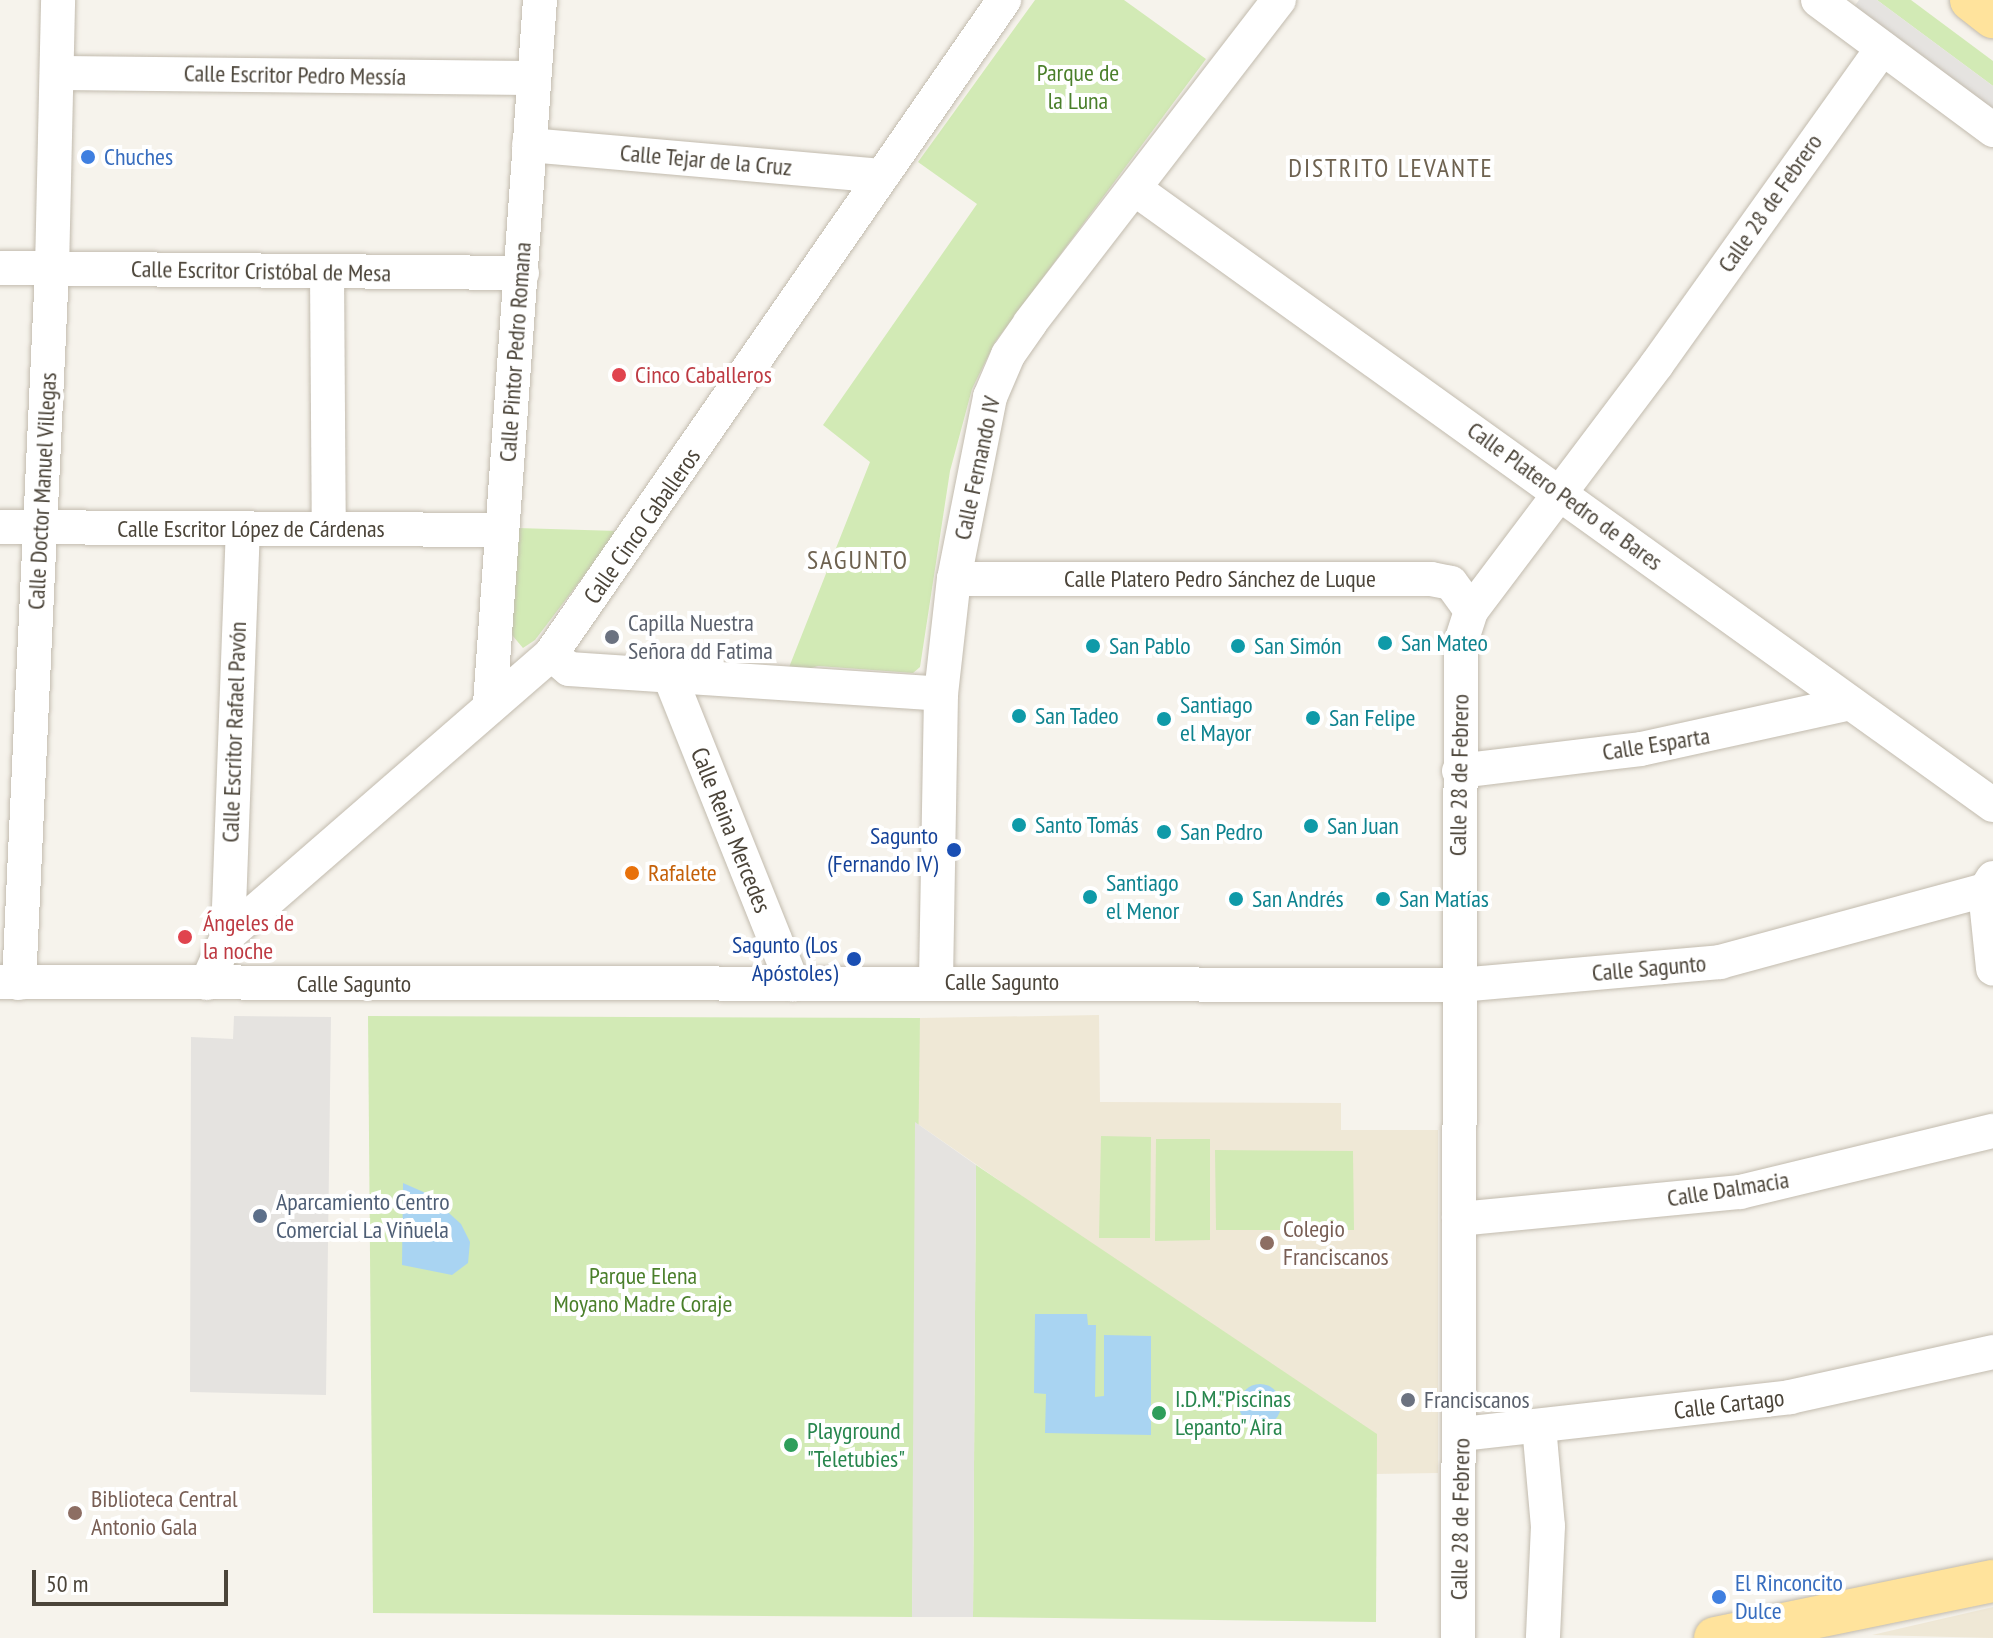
<!DOCTYPE html>
<html>
<head>
<meta charset="utf-8">
<style>
	body { margin:0 }
	#map { position:relative; width:1993px; height:1638px; overflow:hidden; background:#f6f3ec; font-family:"PT Sans Narrow",sans-serif }
	div>[style] { position:absolute }
	[style*='--x'] { left:calc(var(--x)*1px); top:calc(var(--y)*1px); width:calc(var(--w)*1px); rotate:calc(var(--a)*1deg) }
	.education>* { inset:0; background:#efe8d6 }
	.green>* { inset:0; background:#d2eab5 }
	.parking>* { inset:0; background:#e5e3e0 }
	.water>* { inset:0; background:#a9d4f2 }
	.round { border-radius:50% }
	.roads { filter:drop-shadow(0 0 2px #c2bbae) drop-shadow(0 0 2px #c2bbae) }
	.minor>* { height:34px; margin:-17px; padding:0 17px; transform-origin:17px; border-radius:17px; background:#fff }
	.major>* { height:42px; margin:-21px; padding:0 21px; transform-origin:21px; border-radius:21px; background:#ffe39c }
	.dots>* { width:22px; height:22px; translate:-50% -50%; box-sizing:border-box; border:4px solid #fff; border-radius:50% }
	span { translate:-50% -50%; white-space:nowrap; text-align:center; line-height:1.15; -webkit-text-stroke:8px #fff; paint-order:stroke }
	.park-label { font-size:24px; color:#4a7f2a }
	.street-label { font-size:24px; color:#4b4439 }
	.shop-label { font-size:24px; color:#366cbe }
	.left { translate:0 -50%; text-align:left }
	.health-label { font-size:24px; color:#be3a42 }
	.worship-label { font-size:24px; color:#5b616d }
	.culture-label { font-size:24px; color:#0d838f }
	.transit-label { font-size:24px; color:#164399 }
	.right { translate:-100% -50%; text-align:right }
	.food-label { font-size:24px; color:#c56008 }
	.service-label { font-size:24px; color:#4e5e75 }
	.education-label { font-size:24px; color:#785e54 }
	.leisure-label { font-size:24px; color:#27864d }
	.neighbourhood-label { font-size:26px; color:#6e6250; letter-spacing:2px }
	.scale { position:absolute; left:32px; top:1570px; width:196px; height:36px; box-sizing:border-box; border:4px solid #4b4439; border-top:0; padding-left:10px; font-size:24px; line-height:28px; white-space:nowrap; color:#4b4439; -webkit-text-stroke:6px #fff; paint-order:stroke }
</style>
</head>
<body>
<div id="map">
	<div class="education">
		<i style="clip-path:polygon(1099px 1015px,1100px 1102px,1341px 1103px,1341px 1130px,1438px 1130px,1438px 1473px,1375px 1474px,1376px 1434px,1225px 1337px,915px 1122px,920px 1018px)"></i>
		<i style="clip-path:polygon(1993px 1607px,1993px 1638px,1872px 1635px)"></i>
	</div>
	<div class="green">
		<i style="clip-path:polygon(1035px 0,1124px 0,1206px 59px,995px 342px,972px 389px,950px 471px,920px 667px,913px 673px,818px 666px,786px 675px,870px 462px,823px 425px,977px 204px,918px 162px)"></i>
		<i style="clip-path:polygon(1877px 0,1911px 0,1993px 61px,1993px 86px)"></i>
		<i style="clip-path:polygon(517px 528px,618px 531px,535px 640px,523px 648px,512px 635px)"></i>
		<i style="clip-path:polygon(368px 1016px,920px 1018px,912px 1617px,373px 1613px)"></i>
		<i style="clip-path:polygon(1101px 1136px,1151px 1137px,1150px 1238px,1099px 1238px)"></i>
		<i style="clip-path:polygon(1156px 1139px,1210px 1139px,1210px 1240px,1155px 1241px)"></i>
		<i style="clip-path:polygon(1215px 1150px,1353px 1151px,1354px 1230px,1216px 1230px)"></i>
		<i style="clip-path:polygon(976px 1165px,1377px 1434px,1376px 1622px,973px 1617px)"></i>
	</div>
	<div class="parking">
		<i style="clip-path:polygon(1859px 0,1877px 0,1993px 86px,1993px 118px,1850px 12px)"></i>
		<i style="clip-path:polygon(234px 1016px,331px 1017px,326px 1395px,190px 1392px,191px 1037px,233px 1039px)"></i>
		<i style="clip-path:polygon(915px 1122px,976px 1165px,973px 1617px,912px 1617px)"></i>
	</div>
	<div class="water">
		<i style="clip-path:polygon(403px 1183px,428px 1194px,461px 1224px,470px 1242px,468px 1263px,452px 1275px,402px 1265px)"></i>
		<i style="clip-path:polygon(1035px 1314px,1087px 1314px,1088px 1325px,1096px 1325px,1095px 1397px,1104px 1396px,1104px 1335px,1151px 1336px,1151px 1435px,1045px 1433px,1046px 1394px,1034px 1393px)"></i>
		<i class="round" style="left:1239px;top:1384px;width:42px;height:42px"></i>
	</div>
	<div class="roads">
		<div class="minor">
			<i style="--x:1818;--y:0;--w:218;--a:36.6"></i>
			<i style="--x:57;--y:73;--w:477;--a:0.6"></i>
			<i style="--x:529;--y:145;--w:354;--a:5"></i>
			<i style="--x:1135;--y:189;--w:1056;--a:35.68"></i>
			<i style="--x:0;--y:268;--w:522;--a:0.55"></i>
			<i style="--x:327;--y:272;--w:257;--a:89.6"></i>
			<i style="--x:0;--y:527;--w:502;--a:0.34"></i>
			<i style="--x:954;--y:579;--w:477;--a:0"></i>
			<i style="--x:1431;--y:579;--w:20;--a:11"></i>
			<i style="--x:1451;--y:583;--w:34;--a:54"></i>
			<i style="--x:551;--y:654;--w:23;--a:40"></i>
			<i style="--x:569;--y:669;--w:373;--a:3.8"></i>
			<i style="--x:670;--y:677;--w:331;--a:68.2"></i>
			<i style="--x:490;--y:704;--w:706;--a:-85.94"></i>
			<i style="--x:1459;--y:771;--w:183;--a:-6.9"></i>
			<i style="--x:1641;--y:749;--w:214;--a:-12.4"></i>
			<i style="--x:1993;--y:878;--w:15;--a:122"></i>
			<i style="--x:1985;--y:891;--w:78;--a:84.1"></i>
			<i style="--x:228;--y:935;--w:405;--a:-87.9"></i>
			<i style="--x:936;--y:981;--w:287;--a:-89"></i>
			<i style="--x:941;--y:694;--w:116;--a:-83.6"></i>
			<i style="--x:954;--y:579;--w:186;--a:-78.8"></i>
			<i style="--x:990;--y:397;--w:46;--a:-66.8"></i>
			<i style="--x:1008;--y:355;--w:39;--a:-55"></i>
			<i style="--x:1030;--y:323;--w:408;--a:-52.4"></i>
			<i style="--x:0;--y:982;--w:1459;--a:0.12"></i>
			<i style="--x:1459;--y:985;--w:262;--a:-5"></i>
			<i style="--x:1720;--y:962;--w:283;--a:-15.2"></i>
			<i style="--x:19;--y:983;--w:715;--a:-87.35"></i>
			<i style="--x:52;--y:269;--w:269;--a:-88.7"></i>
			<i style="--x:207;--y:983;--w:52;--a:-66.4"></i>
			<i style="--x:228;--y:935;--w:428;--a:-41"></i>
			<i style="--x:551;--y:654;--w:796;--a:-55.29"></i>
			<i style="--x:1459;--y:1219;--w:282;--a:-5.5"></i>
			<i style="--x:1740;--y:1192;--w:260;--a:-13.6"></i>
			<i style="--x:1539;--y:1426;--w:100;--a:84.9"></i>
			<i style="--x:1548;--y:1526;--w:112;--a:92.6"></i>
			<i style="--x:1462;--y:1434;--w:330;--a:-6.4"></i>
			<i style="--x:1790;--y:1397;--w:208;--a:-12.5"></i>
			<i style="--x:1458;--y:1638;--w:996;--a:-89.83"></i>
			<i style="--x:1461;--y:642;--w:33;--a:-72"></i>
			<i style="--x:1471;--y:611;--w:309;--a:-53"></i>
			<i style="--x:1657;--y:364;--w:388;--a:-54.5"></i>
		</div>
		<div class="major">
			<i style="--x:1971;--y:0;--w:28;--a:38"></i>
			<i style="--x:1715;--y:1638;--w:284;--a:-11.6"></i>
		</div>
	</div>
	<div class="dots">
		<i style="left:88px;top:157px;background:#3f7fe0"></i>
		<i style="left:619px;top:375px;background:#e0444e"></i>
		<i style="left:612px;top:637px;background:#6b7280"></i>
		<i style="left:1385px;top:643px;background:#0f9aa8"></i>
		<i style="left:1093px;top:646px;background:#0f9aa8"></i>
		<i style="left:1238px;top:646px;background:#0f9aa8"></i>
		<i style="left:1019px;top:716px;background:#0f9aa8"></i>
		<i style="left:1313px;top:718px;background:#0f9aa8"></i>
		<i style="left:1164px;top:719px;background:#0f9aa8"></i>
		<i style="left:1019px;top:825px;background:#0f9aa8"></i>
		<i style="left:1311px;top:826px;background:#0f9aa8"></i>
		<i style="left:1164px;top:832px;background:#0f9aa8"></i>
		<i style="left:954px;top:850px;background:#1a4fb4"></i>
		<i style="left:632px;top:873px;background:#e8710a"></i>
		<i style="left:1090px;top:897px;background:#0f9aa8"></i>
		<i style="left:1236px;top:899px;background:#0f9aa8"></i>
		<i style="left:1383px;top:899px;background:#0f9aa8"></i>
		<i style="left:185px;top:937px;background:#e0444e"></i>
		<i style="left:854px;top:959px;background:#1a4fb4"></i>
		<i style="left:260px;top:1216px;background:#5c6f8a"></i>
		<i style="left:1267px;top:1243px;background:#8d6e63"></i>
		<i style="left:1408px;top:1400px;background:#6b7280"></i>
		<i style="left:1159px;top:1413px;background:#2e9e5b"></i>
		<i style="left:791px;top:1445px;background:#2e9e5b"></i>
		<i style="left:75px;top:1513px;background:#8d6e63"></i>
		<i style="left:1719px;top:1597px;background:#3f7fe0"></i>
	</div>
	<div class="park-label">
		<span style="left:1078px;top:87px">Parque de<br>la Luna</span>
		<span style="left:643px;top:1290px">Parque Elena<br>Moyano Madre Coraje</span>
	</div>
	<div class="street-label">
		<span style="left:295px;top:75px;rotate:1deg">Calle Escritor Pedro Messía</span>
		<span style="left:706px;top:160px;rotate:5deg">Calle Tejar de la Cruz</span>
		<span style="left:1770px;top:203px;rotate:-55deg">Calle 28 de Febrero</span>
		<span style="left:261px;top:271px;rotate:1deg">Calle Escritor Cristóbal de Mesa</span>
		<span style="left:515px;top:352px;rotate:-86deg">Calle Pintor Pedro Romana</span>
		<span style="left:977px;top:468px;rotate:-78deg">Calle Fernando IV</span>
		<span style="left:42px;top:491px;rotate:-87deg">Calle Doctor Manuel Villegas</span>
		<span style="left:1565px;top:496px;rotate:36deg">Calle Platero Pedro de Bares</span>
		<span style="left:642px;top:526px;rotate:-55deg">Calle Cinco Caballeros</span>
		<span style="left:251px;top:529px">Calle Escritor López de Cárdenas</span>
		<span style="left:1220px;top:579px">Calle Platero Pedro Sánchez de Luque</span>
		<span style="left:234px;top:732px;rotate:-88deg">Calle Escritor Rafael Pavón</span>
		<span style="left:1656px;top:744px;rotate:-9deg">Calle Esparta</span>
		<span style="left:1459px;top:775px;rotate:-89deg">Calle 28 de Febrero</span>
		<span style="left:731px;top:830px;rotate:68deg">Calle Reina Mercedes</span>
		<span style="left:1649px;top:968px;rotate:-5deg">Calle Sagunto</span>
		<span style="left:1002px;top:982px">Calle Sagunto</span>
		<span style="left:354px;top:984px">Calle Sagunto</span>
		<span style="left:1728px;top:1189px;rotate:-9deg">Calle Dalmacia</span>
		<span style="left:1729px;top:1404px;rotate:-7deg">Calle Cartago</span>
		<span style="left:1460px;top:1519px;rotate:-89deg">Calle 28 de Febrero</span>
	</div>
	<div class="shop-label">
		<span class="left" style="left:104px;top:157px">Chuches</span>
		<span class="left" style="left:1735px;top:1597px">El Rinconcito<br>Dulce</span>
	</div>
	<div class="health-label">
		<span class="left" style="left:635px;top:375px">Cinco Caballeros</span>
		<span class="left" style="left:203px;top:937px">Ángeles de<br>la noche</span>
	</div>
	<div class="worship-label">
		<span class="left" style="left:628px;top:637px">Capilla Nuestra<br>Señora dd Fatima</span>
		<span class="left" style="left:1424px;top:1400px">Franciscanos</span>
	</div>
	<div class="culture-label">
		<span class="left" style="left:1401px;top:643px">San Mateo</span>
		<span class="left" style="left:1109px;top:646px">San Pablo</span>
		<span class="left" style="left:1254px;top:646px">San Simón</span>
		<span class="left" style="left:1180px;top:719px">Santiago<br>el Mayor</span>
		<span class="left" style="left:1035px;top:716px">San Tadeo</span>
		<span class="left" style="left:1329px;top:718px">San Felipe</span>
		<span class="left" style="left:1035px;top:825px">Santo Tomás</span>
		<span class="left" style="left:1327px;top:826px">San Juan</span>
		<span class="left" style="left:1180px;top:832px">San Pedro</span>
		<span class="left" style="left:1106px;top:897px">Santiago<br>el Menor</span>
		<span class="left" style="left:1252px;top:899px">San Andrés</span>
		<span class="left" style="left:1399px;top:899px">San Matías</span>
	</div>
	<div class="transit-label">
		<span class="right" style="left:938px;top:850px">Sagunto<br>(Fernando IV)</span>
		<span class="right" style="left:838px;top:959px">Sagunto (Los<br>Apóstoles)</span>
	</div>
	<div class="food-label">
		<span class="left" style="left:648px;top:873px">Rafalete</span>
	</div>
	<div class="service-label">
		<span class="left" style="left:276px;top:1216px">Aparcamiento Centro<br>Comercial La Viñuela</span>
	</div>
	<div class="education-label">
		<span class="left" style="left:1283px;top:1243px">Colegio<br>Franciscanos</span>
		<span class="left" style="left:91px;top:1513px">Biblioteca Central<br>Antonio Gala</span>
	</div>
	<div class="leisure-label">
		<span class="left" style="left:1175px;top:1413px">I.D.M."Piscinas<br>Lepanto" Aira</span>
		<span class="left" style="left:807px;top:1445px">Playground<br>"Teletubies"</span>
	</div>
	<div class="neighbourhood-label">
		<span style="left:1391px;top:168px">DISTRITO LEVANTE</span>
		<span style="left:858px;top:560px">SAGUNTO</span>
	</div>
	<div class="scale">50 m</div>
</div>
</body>
</html>
